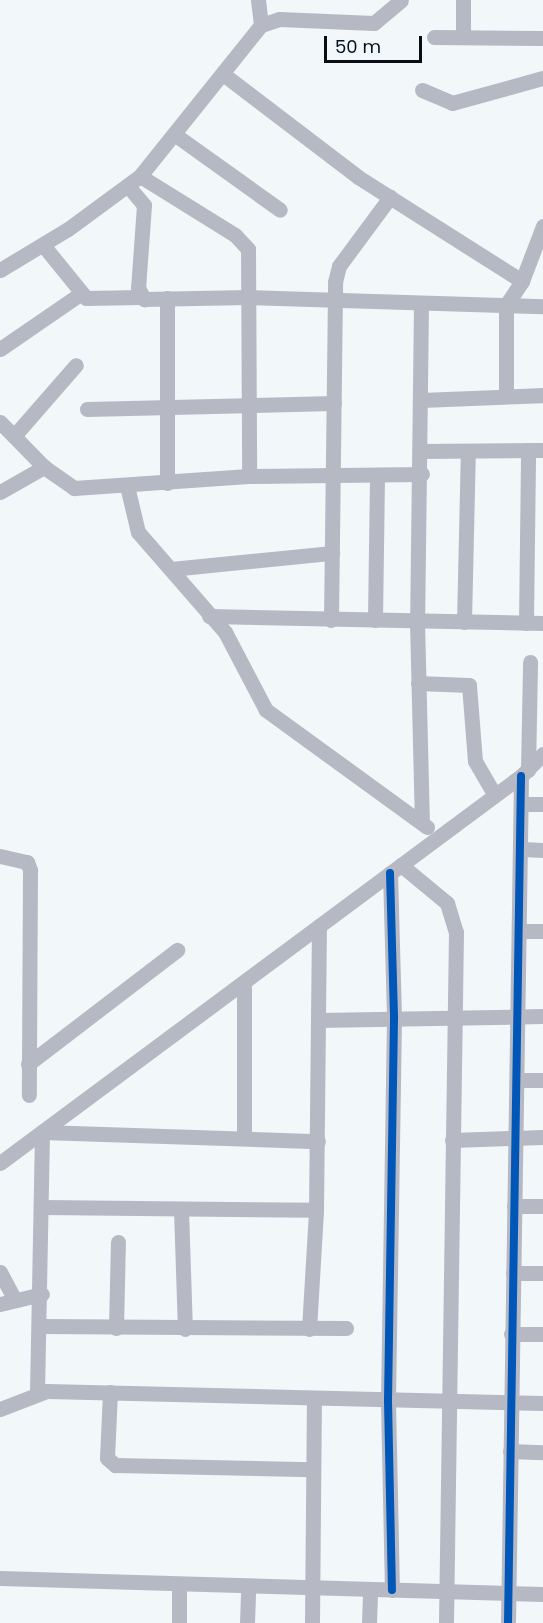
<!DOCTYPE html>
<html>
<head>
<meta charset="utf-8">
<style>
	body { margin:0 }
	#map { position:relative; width:543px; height:1623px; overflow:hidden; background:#f2f7fa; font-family:Poppins,sans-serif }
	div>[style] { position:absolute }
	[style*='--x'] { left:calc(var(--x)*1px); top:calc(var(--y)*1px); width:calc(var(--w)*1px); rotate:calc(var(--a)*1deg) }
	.minor>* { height:15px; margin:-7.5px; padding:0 7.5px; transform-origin:7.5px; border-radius:7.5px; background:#b6b9c4 }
	.cycleway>* { height:8px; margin:-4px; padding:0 4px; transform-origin:4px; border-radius:4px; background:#0057b8 }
	span { translate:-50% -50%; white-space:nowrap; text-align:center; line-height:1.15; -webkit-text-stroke:4.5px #eff7fe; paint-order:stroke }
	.scale { position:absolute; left:324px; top:36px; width:98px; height:27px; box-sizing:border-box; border:3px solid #080e14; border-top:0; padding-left:8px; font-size:18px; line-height:21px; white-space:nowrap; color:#080e14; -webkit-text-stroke:4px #eff7fe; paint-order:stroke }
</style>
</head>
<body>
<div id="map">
	<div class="minor">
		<i style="--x:258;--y:0;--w:25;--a:83"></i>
		<i style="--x:434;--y:37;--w:109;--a:0.5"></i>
		<i style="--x:463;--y:37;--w:37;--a:-90"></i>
		<i style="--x:223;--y:74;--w:170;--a:37.3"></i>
		<i style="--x:358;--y:177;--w:194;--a:32.4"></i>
		<i style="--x:422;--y:90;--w:33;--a:23"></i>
		<i style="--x:452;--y:103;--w:94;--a:-15.4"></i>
		<i style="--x:174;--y:134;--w:130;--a:35.6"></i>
		<i style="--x:140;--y:176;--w:112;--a:31.8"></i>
		<i style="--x:235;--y:235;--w:19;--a:47"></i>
		<i style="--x:248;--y:249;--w:227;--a:89.7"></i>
		<i style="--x:128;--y:186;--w:25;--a:50"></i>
		<i style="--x:144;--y:205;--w:83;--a:94.1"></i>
		<i style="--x:138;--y:288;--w:13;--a:61"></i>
		<i style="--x:144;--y:299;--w:105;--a:-1.1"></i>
		<i style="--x:249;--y:297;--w:294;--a:1.8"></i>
		<i style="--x:43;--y:245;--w:68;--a:50.9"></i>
		<i style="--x:86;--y:298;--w:55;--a:-1"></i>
		<i style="--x:0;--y:270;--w:79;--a:-31.1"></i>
		<i style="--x:68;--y:229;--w:89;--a:-36.4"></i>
		<i style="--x:140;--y:176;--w:193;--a:-51.3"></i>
		<i style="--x:261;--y:25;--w:19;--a:-18"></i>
		<i style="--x:279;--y:19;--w:95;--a:2.4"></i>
		<i style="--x:374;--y:23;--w:35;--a:-40"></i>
		<i style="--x:421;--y:304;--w:317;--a:90.7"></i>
		<i style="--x:417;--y:621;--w:202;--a:88.6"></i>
		<i style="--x:0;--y:349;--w:97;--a:-34.5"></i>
		<i style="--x:506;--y:396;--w:91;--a:-90"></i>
		<i style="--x:506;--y:305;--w:29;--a:-56"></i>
		<i style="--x:522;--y:281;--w:59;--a:-69.1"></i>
		<i style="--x:421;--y:400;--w:122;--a:-2.3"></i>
		<i style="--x:87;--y:409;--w:247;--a:-1.4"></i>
		<i style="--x:0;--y:422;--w:63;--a:45.6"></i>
		<i style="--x:44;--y:467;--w:37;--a:35"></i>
		<i style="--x:74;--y:488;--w:175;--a:-3.9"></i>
		<i style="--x:249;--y:476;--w:173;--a:-0.7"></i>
		<i style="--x:14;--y:436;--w:94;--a:-48.9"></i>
		<i style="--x:421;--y:451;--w:122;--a:-0.5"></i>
		<i style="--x:167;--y:483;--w:185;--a:-90"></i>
		<i style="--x:127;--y:486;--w:47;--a:76.6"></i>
		<i style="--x:138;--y:532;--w:133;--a:49"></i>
		<i style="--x:225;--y:632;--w:88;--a:62.3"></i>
		<i style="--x:266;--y:710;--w:199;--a:36"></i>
		<i style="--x:0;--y:492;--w:51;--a:-29.6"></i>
		<i style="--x:171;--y:569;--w:162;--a:-5.7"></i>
		<i style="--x:209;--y:616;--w:334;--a:1.2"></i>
		<i style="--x:331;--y:620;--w:338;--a:-89.3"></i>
		<i style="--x:335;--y:282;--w:16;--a:-76"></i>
		<i style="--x:339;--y:266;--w:86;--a:-53.5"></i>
		<i style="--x:375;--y:620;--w:145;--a:-89.2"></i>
		<i style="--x:464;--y:622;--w:171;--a:-88.7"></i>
		<i style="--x:526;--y:623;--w:173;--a:-89.3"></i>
		<i style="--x:418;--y:683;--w:51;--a:2.2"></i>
		<i style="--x:469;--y:685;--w:76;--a:85.5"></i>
		<i style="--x:475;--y:761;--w:39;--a:60"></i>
		<i style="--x:528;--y:770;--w:108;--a:-88.9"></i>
		<i style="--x:523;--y:804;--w:20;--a:0"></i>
		<i style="--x:522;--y:849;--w:21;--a:3"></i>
		<i style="--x:0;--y:856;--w:28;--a:13"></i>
		<i style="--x:27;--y:862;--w:9;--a:69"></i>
		<i style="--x:30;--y:870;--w:225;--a:90.3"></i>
		<i style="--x:401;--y:865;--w:60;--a:39.6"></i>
		<i style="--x:447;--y:903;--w:30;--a:73"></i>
		<i style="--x:456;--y:932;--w:691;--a:90.83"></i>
		<i style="--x:390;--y:873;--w:146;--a:88.4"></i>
		<i style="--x:394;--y:1019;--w:382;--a:90.9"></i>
		<i style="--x:388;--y:1401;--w:189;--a:88.8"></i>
		<i style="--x:521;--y:931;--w:22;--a:0"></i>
		<i style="--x:244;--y:983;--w:155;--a:90"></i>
		<i style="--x:319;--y:1020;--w:224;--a:-1"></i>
		<i style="--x:28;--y:1064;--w:188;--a:-37.4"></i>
		<i style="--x:517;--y:1080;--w:26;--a:0"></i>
		<i style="--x:452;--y:1140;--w:91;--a:-1.9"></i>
		<i style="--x:0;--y:1163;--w:649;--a:-36.61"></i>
		<i style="--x:521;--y:776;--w:31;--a:-45"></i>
		<i style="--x:514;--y:1206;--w:29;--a:0"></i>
		<i style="--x:42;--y:1207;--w:274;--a:0.6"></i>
		<i style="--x:181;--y:1210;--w:119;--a:88.1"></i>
		<i style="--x:0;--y:1272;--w:30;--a:62"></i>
		<i style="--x:513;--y:1273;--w:30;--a:0"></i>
		<i style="--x:0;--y:1304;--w:43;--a:-13.4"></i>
		<i style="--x:42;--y:1326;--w:304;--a:0.4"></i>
		<i style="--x:116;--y:1328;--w:86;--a:-88.7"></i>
		<i style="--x:309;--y:1329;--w:119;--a:-86.6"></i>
		<i style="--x:316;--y:1210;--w:284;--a:-89.4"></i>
		<i style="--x:511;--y:1334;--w:32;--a:0"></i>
		<i style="--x:110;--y:1392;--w:66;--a:92.6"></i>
		<i style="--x:107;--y:1458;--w:11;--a:41"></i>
		<i style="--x:115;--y:1465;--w:198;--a:1.2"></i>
		<i style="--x:37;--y:1393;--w:261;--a:-88.9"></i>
		<i style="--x:42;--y:1132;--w:276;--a:1.9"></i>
		<i style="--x:0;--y:1409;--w:50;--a:-21"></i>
		<i style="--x:47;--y:1391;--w:496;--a:1.4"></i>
		<i style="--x:510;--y:1451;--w:33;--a:2"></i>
		<i style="--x:0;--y:1578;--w:543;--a:1.69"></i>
		<i style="--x:179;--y:1623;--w:38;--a:-90"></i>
		<i style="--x:247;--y:1623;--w:36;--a:-88"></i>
		<i style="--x:312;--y:1623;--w:223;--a:-89.5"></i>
		<i style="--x:369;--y:1623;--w:34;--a:-88"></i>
		<i style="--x:508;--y:1623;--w:847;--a:-89.12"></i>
	</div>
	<div class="cycleway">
		<i style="--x:390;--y:873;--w:146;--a:88.4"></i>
		<i style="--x:394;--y:1019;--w:382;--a:90.9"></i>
		<i style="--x:388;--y:1401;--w:189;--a:88.8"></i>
		<i style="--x:508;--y:1623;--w:847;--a:-89.12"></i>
	</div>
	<div class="scale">50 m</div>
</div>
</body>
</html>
